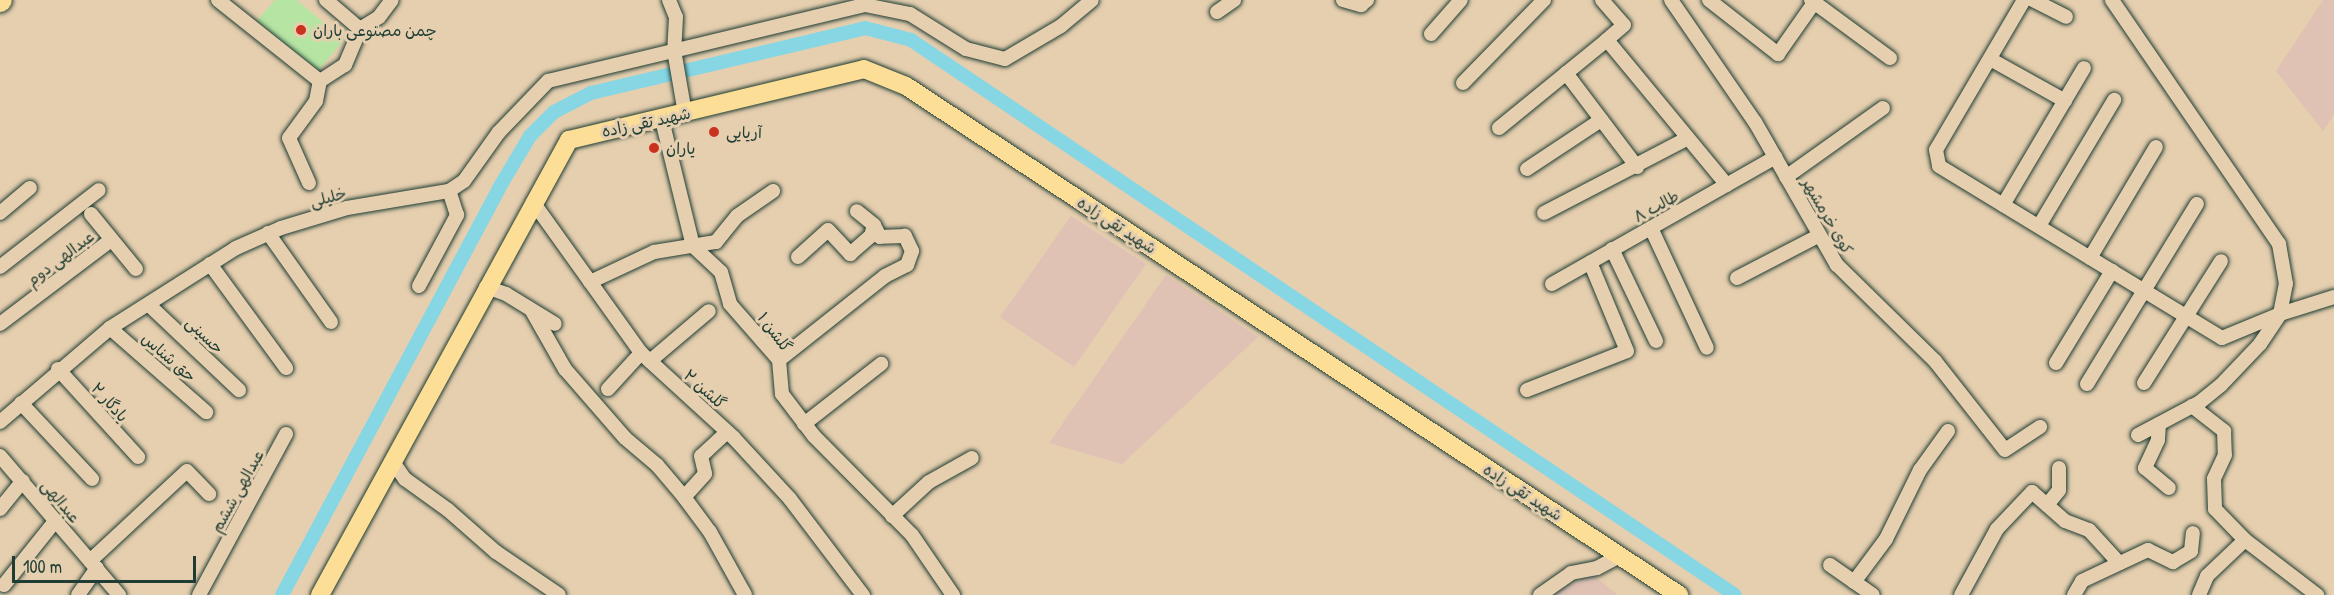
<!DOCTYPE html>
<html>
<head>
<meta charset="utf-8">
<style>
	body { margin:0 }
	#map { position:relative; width:2334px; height:595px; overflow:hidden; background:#e6cfaf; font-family:"Patrick Hand","Playpen Sans Arabic",sans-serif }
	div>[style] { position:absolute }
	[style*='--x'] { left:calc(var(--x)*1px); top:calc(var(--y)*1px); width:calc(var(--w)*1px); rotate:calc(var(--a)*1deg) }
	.built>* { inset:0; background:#e0c2b5 }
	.green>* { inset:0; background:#b6e4a3 }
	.canal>* { height:14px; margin:-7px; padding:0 7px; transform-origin:7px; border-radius:7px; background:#87d6e4 }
	.roads { filter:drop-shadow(0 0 2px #1f3d34) drop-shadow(0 0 2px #1f3d34) }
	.minor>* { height:14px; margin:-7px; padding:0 7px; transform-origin:7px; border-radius:7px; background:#e6cfaf }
	.major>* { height:18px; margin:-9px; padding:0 9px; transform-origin:9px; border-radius:9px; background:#fdde96 }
	.highway>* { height:21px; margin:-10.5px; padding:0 10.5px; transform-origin:10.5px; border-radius:10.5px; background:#fdde96 }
	.dots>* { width:16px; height:16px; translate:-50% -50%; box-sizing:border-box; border:3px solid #e6cfaf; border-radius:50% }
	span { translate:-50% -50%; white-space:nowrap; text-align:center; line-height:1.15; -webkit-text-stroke:6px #e6cfaf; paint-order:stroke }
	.poi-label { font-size:16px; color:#1f3d34 }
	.left { translate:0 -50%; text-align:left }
	.street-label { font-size:16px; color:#1f3d34 }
	.scale { position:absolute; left:12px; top:556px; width:184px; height:27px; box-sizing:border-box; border:3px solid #1f3d34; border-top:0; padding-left:8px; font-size:18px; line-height:21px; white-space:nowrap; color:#1f3d34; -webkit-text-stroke:4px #e6cfaf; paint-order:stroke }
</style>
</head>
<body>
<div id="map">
	<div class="built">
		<i style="clip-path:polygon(2323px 0,2334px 0,2334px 115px,2323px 131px,2276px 71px)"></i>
		<i style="clip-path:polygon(1071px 216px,1146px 264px,1074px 367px,1000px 317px)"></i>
		<i style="clip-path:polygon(1166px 275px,1258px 337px,1122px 464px,1049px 443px)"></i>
		<i style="clip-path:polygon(1592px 574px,1618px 595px,1548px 595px)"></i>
	</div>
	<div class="green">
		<i style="clip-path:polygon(275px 0,297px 0,344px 40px,317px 72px,257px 21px)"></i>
	</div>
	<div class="canal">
		<i style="--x:282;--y:595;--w:461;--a:-61.9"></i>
		<i style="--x:499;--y:188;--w:61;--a:-59.2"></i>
		<i style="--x:530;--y:136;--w:34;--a:-45"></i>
		<i style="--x:554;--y:112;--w:42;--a:-27.2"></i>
		<i style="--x:591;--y:93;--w:282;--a:-13.3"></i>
		<i style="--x:865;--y:28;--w:48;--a:14.6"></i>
		<i style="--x:911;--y:40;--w:993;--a:33.96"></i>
	</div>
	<div class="roads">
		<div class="minor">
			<i style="--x:218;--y:0;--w:130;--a:38.5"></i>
			<i style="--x:326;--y:0;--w:45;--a:40.5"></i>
			<i style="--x:669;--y:0;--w:18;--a:68"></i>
			<i style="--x:676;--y:17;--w:33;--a:93"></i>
			<i style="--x:674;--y:50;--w:65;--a:80.2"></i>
			<i style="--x:1343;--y:0;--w:19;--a:16"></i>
			<i style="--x:1361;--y:5;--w:8;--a:-40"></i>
			<i style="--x:1602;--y:0;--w:33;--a:49"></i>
			<i style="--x:1624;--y:25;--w:23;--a:139"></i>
			<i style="--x:1607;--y:40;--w:188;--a:50.4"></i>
			<i style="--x:1671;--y:0;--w:148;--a:55.5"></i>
			<i style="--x:1755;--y:122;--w:165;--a:60.2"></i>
			<i style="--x:1837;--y:265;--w:137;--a:44.4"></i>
			<i style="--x:1935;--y:361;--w:113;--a:51.8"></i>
			<i style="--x:2005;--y:450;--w:42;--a:-33.3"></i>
			<i style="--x:1709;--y:0;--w:88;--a:38"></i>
			<i style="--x:1778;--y:54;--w:66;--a:-54.9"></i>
			<i style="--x:1811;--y:0;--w:98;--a:36.3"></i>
			<i style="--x:2024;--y:0;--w:174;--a:120.4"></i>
			<i style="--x:1936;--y:150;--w:16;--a:79"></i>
			<i style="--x:1939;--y:166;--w:331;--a:31.3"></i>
			<i style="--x:2222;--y:338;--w:63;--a:-22.5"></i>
			<i style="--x:2280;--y:314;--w:31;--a:-79"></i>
			<i style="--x:2286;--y:284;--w:41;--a:-99.9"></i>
			<i style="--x:2279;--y:244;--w:296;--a:-124.4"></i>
			<i style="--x:2033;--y:0;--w:37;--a:27"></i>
			<i style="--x:1217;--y:12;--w:21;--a:-35"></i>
			<i style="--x:1431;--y:34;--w:45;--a:-48.6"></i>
			<i style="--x:1990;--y:59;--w:86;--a:29.2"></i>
			<i style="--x:1566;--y:73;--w:118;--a:52.9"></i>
			<i style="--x:1463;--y:83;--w:116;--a:-45.7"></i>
			<i style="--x:662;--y:120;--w:130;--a:76.2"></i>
			<i style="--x:693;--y:246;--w:38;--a:43"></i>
			<i style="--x:721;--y:272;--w:33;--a:74"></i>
			<i style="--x:730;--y:304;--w:74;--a:48.8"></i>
			<i style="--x:779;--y:360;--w:34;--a:85"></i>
			<i style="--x:782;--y:394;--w:53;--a:52.7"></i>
			<i style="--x:814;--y:436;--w:139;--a:45.3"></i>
			<i style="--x:912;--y:535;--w:73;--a:55.7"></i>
			<i style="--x:1499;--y:128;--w:139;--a:-39.2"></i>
			<i style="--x:1527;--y:169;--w:89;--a:-33.5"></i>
			<i style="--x:1786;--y:177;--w:119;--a:-35.4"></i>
			<i style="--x:309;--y:183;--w:49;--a:-114"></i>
			<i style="--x:289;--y:138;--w:46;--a:-53.9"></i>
			<i style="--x:316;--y:101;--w:20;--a:-79"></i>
			<i style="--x:320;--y:81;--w:30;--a:-33"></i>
			<i style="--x:345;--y:65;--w:39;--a:-67"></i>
			<i style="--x:360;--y:29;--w:22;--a:-32"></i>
			<i style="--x:379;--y:17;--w:21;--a:-53"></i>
			<i style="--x:533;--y:202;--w:186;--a:54.4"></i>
			<i style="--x:641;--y:353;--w:125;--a:42.4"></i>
			<i style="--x:733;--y:437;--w:84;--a:47.4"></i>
			<i style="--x:790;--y:499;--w:121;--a:52.8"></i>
			<i style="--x:2003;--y:205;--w:159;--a:-59.4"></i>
			<i style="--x:0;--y:213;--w:39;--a:-40"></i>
			<i style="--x:1544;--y:213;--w:162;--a:-27.5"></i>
			<i style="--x:91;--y:214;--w:71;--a:50.7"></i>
			<i style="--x:2039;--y:226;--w:147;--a:-59.2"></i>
			<i style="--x:1651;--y:228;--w:132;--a:65"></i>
			<i style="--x:268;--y:233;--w:109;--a:54.7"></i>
			<i style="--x:1612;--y:249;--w:102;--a:64.4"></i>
			<i style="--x:798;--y:257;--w:40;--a:-42"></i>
			<i style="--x:828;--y:230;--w:33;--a:47"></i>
			<i style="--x:850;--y:254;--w:28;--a:-41"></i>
			<i style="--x:871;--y:236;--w:11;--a:-75"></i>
			<i style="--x:2090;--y:258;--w:129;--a:-59.3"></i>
			<i style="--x:210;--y:264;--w:129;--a:53.8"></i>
			<i style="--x:0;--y:267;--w:125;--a:-37.9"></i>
			<i style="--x:1737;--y:278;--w:91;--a:-27.4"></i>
			<i style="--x:590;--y:282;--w:71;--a:-25.1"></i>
			<i style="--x:654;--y:252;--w:63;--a:-9.2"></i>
			<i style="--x:716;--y:242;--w:33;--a:-51"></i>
			<i style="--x:737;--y:216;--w:44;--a:-34.8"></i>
			<i style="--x:1552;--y:284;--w:257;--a:-29.6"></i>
			<i style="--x:419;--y:286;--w:81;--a:-61.8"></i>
			<i style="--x:457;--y:215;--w:25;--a:-108"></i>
			<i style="--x:486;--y:287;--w:21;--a:19"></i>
			<i style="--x:506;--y:294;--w:57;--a:31.5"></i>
			<i style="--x:149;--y:305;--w:124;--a:43.4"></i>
			<i style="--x:532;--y:311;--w:67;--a:60.4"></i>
			<i style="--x:565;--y:369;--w:91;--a:49"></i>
			<i style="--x:625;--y:438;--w:42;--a:40.2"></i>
			<i style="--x:657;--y:465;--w:42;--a:49.8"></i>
			<i style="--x:0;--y:324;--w:139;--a:-37.1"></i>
			<i style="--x:110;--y:328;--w:128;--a:41.2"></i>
			<i style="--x:779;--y:360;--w:135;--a:-38.4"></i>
			<i style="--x:885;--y:276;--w:25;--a:-27"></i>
			<i style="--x:907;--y:265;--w:15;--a:-70"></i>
			<i style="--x:912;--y:251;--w:17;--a:-115"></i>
			<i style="--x:905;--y:236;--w:25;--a:178"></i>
			<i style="--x:880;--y:237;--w:13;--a:-117"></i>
			<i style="--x:874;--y:225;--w:22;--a:-141"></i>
			<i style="--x:650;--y:361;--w:77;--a:-40.3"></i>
			<i style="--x:2056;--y:363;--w:108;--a:-58.7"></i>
			<i style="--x:58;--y:369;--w:119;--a:47.7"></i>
			<i style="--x:2144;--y:383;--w:144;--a:-57.7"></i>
			<i style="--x:2087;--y:384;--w:211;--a:-58.6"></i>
			<i style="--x:608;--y:389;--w:49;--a:-47.5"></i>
			<i style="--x:1527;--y:390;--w:107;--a:-21.3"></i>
			<i style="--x:1627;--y:351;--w:96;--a:-112.6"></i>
			<i style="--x:21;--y:403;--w:104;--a:46.9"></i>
			<i style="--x:2192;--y:406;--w:41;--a:38"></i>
			<i style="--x:2224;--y:431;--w:24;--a:88"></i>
			<i style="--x:2225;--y:455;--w:26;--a:115"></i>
			<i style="--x:2214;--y:479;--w:30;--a:88"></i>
			<i style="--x:2215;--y:509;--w:43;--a:45.9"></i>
			<i style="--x:2245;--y:540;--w:91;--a:37.4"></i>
			<i style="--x:0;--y:422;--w:145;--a:-40.5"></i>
			<i style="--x:110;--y:328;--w:149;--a:-32.4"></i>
			<i style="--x:236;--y:248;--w:49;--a:-24"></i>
			<i style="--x:281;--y:228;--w:69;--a:-16.9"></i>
			<i style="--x:347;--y:208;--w:103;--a:-9.5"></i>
			<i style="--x:449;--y:191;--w:18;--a:-34"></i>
			<i style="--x:464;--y:181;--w:60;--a:-54.5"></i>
			<i style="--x:499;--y:132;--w:71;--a:-46.1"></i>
			<i style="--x:548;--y:81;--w:326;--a:-13.5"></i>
			<i style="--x:865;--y:5;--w:46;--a:11.3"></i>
			<i style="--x:910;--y:14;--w:66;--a:32"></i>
			<i style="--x:966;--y:49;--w:40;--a:14.4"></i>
			<i style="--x:1005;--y:59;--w:65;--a:-30.5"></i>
			<i style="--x:1061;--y:26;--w:40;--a:-40"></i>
			<i style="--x:804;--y:424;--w:98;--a:-37.9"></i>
			<i style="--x:2159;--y:424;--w:16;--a:94"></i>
			<i style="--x:2158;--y:440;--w:31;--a:115"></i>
			<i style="--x:2145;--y:468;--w:31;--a:40"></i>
			<i style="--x:727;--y:432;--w:35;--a:137"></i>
			<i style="--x:701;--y:456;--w:18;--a:77"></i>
			<i style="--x:705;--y:474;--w:31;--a:132"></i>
			<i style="--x:684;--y:497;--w:44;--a:53.4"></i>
			<i style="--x:710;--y:532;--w:72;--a:60.9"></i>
			<i style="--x:2138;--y:435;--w:70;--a:-28"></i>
			<i style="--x:2200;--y:402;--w:27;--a:-39"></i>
			<i style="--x:2221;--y:385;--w:57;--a:-46.4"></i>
			<i style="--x:2260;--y:344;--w:36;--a:-56"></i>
			<i style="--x:2280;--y:314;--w:57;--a:-17.5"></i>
			<i style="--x:0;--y:456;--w:183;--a:49.4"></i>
			<i style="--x:393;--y:462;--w:21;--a:55"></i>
			<i style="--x:405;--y:479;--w:53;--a:35.8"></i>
			<i style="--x:448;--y:510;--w:64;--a:41.2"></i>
			<i style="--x:496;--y:552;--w:76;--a:34.3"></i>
			<i style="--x:2047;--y:505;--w:19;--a:-51"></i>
			<i style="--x:2059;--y:490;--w:22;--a:-90"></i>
			<i style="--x:0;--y:509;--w:36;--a:-51"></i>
			<i style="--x:892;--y:516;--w:50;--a:-42.6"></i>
			<i style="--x:929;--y:482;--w:49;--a:-29.2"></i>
			<i style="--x:90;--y:561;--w:132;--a:-42.9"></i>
			<i style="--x:187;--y:471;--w:32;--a:46"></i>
			<i style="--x:1830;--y:565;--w:52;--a:34.9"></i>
			<i style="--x:1854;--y:582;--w:54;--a:-53.3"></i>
			<i style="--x:1886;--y:539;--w:77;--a:-63.8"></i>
			<i style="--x:1920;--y:470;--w:48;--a:-54.3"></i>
			<i style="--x:4;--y:585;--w:83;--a:-51.3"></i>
			<i style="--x:78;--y:595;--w:33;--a:-55"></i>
			<i style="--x:199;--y:595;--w:183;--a:-61.6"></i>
			<i style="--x:1540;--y:595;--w:38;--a:-35"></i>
			<i style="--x:1571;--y:573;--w:26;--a:-11"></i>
			<i style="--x:1597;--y:568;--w:26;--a:-28"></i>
			<i style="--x:1961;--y:595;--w:75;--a:-61.4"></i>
			<i style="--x:1997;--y:529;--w:51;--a:-46.6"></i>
			<i style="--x:2032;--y:492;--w:44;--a:41.3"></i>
			<i style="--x:2065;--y:521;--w:26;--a:21"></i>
			<i style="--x:2089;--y:530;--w:45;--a:47.7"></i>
			<i style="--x:2074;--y:595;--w:16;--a:-60"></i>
			<i style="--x:2082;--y:581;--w:73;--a:-25.2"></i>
			<i style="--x:2148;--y:550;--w:28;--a:26"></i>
			<i style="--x:2173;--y:562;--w:21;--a:-31"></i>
			<i style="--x:2191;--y:551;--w:18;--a:-84"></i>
			<i style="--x:2199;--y:595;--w:21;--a:-67"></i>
			<i style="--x:2207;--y:576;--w:52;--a:-43.5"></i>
		</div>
		<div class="major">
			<i style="--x:320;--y:595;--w:519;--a:-61.31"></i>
			<i style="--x:569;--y:140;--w:303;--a:-13.5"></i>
			<i style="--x:864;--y:69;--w:45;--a:22"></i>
			<i style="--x:906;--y:86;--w:926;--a:33.36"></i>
		</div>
		<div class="highway">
			<i style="--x:0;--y:1;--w:1;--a:-45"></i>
		</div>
	</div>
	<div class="dots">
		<i style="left:301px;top:30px;background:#c8321e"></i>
		<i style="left:714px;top:132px;background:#c8321e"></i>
		<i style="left:654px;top:148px;background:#c8321e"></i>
	</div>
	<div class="poi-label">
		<span class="left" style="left:313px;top:30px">چمن مصنوعی باران</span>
		<span class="left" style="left:726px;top:132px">آریایی</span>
		<span class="left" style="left:666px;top:148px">یاران</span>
	</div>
	<div class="street-label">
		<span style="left:646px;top:122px;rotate:-12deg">شهید تقی زاده</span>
		<span style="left:328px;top:197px;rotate:-15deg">خلیلی</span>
		<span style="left:1656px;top:206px;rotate:-29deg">طالب ۸</span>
		<span style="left:1828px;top:216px;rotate:60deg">کوی خرمشهر</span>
		<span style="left:1117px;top:225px;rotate:33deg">شهید تقی زاده</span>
		<span style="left:60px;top:258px;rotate:-37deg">عبدالهی دوم</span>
		<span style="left:775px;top:332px;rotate:53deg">گلشن ۱</span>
		<span style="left:205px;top:335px;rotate:44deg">حسینی</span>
		<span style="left:169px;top:357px;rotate:41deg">حق شناس</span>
		<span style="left:705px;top:389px;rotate:42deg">گلشن ۲</span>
		<span style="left:110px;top:402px;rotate:48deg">یادگار ۲</span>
		<span style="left:237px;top:491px;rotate:-61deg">عبدالهی ششم</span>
		<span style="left:1523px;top:492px;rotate:33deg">شهید تقی زاده</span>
		<span style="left:61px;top:501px;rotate:50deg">عبدالهی</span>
	</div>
	<div class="scale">100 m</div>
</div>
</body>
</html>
